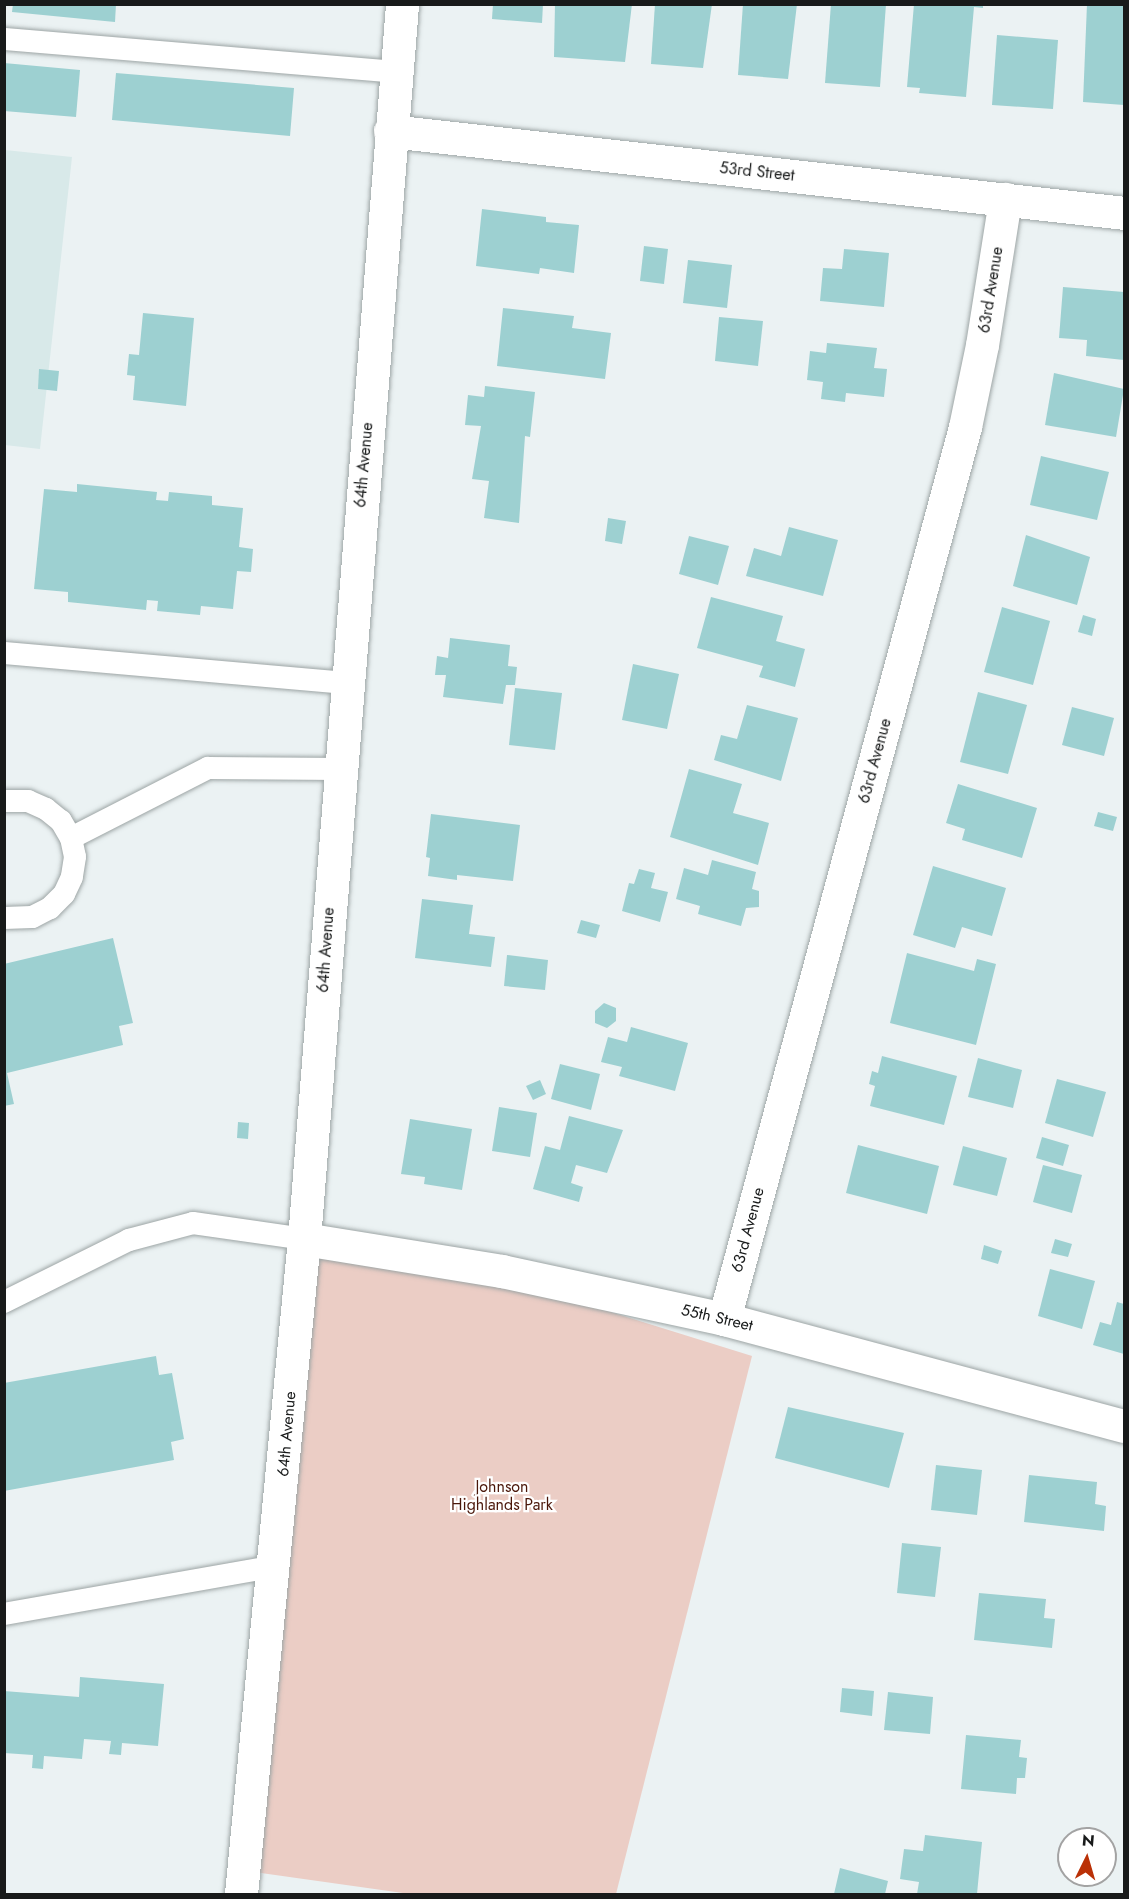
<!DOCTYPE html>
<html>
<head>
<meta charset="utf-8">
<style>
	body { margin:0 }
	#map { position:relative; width:1129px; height:1899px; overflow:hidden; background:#ebf2f3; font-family:Jost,sans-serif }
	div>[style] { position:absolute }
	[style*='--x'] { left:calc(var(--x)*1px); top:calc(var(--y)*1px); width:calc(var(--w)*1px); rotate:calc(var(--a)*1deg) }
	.built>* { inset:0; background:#d8e9e9 }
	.green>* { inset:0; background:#ebcdc5 }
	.building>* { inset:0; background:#9dd0d1 }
	.roads { filter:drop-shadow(0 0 2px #9da5a5) drop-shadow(0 0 2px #9da5a5) }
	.service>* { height:22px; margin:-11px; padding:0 11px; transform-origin:11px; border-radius:11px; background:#fff }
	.minor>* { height:33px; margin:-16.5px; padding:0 16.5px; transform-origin:16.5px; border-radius:16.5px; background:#fff }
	span { translate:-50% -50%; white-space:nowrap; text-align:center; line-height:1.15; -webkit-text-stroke:4.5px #fff; paint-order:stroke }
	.street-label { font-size:16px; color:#181a1a }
	.park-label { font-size:16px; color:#4a1609 }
	.frame { position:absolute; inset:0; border:6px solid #181a1a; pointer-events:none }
	.north { position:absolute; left:1057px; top:1827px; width:60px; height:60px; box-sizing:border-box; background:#fff; border:2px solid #a3a3a3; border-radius:50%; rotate:5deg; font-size:16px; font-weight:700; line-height:24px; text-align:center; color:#181a1a }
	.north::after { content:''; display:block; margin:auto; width:21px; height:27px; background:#ba3107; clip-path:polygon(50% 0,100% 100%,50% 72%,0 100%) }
</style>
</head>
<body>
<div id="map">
	<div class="built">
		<i style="clip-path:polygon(5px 150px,72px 157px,40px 449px,5px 445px)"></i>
	</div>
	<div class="green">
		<i style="clip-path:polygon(317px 1256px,508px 1280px,752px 1356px,616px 1894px,410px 1894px,254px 1872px)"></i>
	</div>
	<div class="building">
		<i style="clip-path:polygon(13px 4px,116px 4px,115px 22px,12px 12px)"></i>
		<i style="clip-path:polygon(493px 4px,543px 4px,542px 23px,492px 19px)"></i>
		<i style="clip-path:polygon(555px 4px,632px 4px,625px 62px,554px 57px)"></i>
		<i style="clip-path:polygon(655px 4px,712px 4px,703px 68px,651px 64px)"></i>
		<i style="clip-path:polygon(743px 4px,797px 4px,788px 79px,738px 75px)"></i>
		<i style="clip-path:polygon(831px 4px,886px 4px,880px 87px,825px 83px)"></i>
		<i style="clip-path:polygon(914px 4px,983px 4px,983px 8px,974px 7px,966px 97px,919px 93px,920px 88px,907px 87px)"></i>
		<i style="clip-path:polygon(1087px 4px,1124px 4px,1124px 105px,1083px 102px)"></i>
		<i style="clip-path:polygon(997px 35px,1058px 40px,1053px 109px,992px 105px)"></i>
		<i style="clip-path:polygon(4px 63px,80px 70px,76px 117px,4px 111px)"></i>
		<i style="clip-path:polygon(116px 73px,294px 88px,290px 136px,112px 120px)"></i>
		<i style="clip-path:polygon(482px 209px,546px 217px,546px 222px,579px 225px,574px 273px,540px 268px,539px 274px,476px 266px)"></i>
		<i style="clip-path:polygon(644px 246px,668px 249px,664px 284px,640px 281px)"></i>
		<i style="clip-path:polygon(844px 249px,889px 253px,884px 307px,820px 301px,823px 268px,842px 269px)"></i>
		<i style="clip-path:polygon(688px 260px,732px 265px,727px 308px,683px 303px)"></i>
		<i style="clip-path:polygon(1063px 287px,1124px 292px,1124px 360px,1086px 356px,1087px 340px,1059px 338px)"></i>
		<i style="clip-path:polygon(503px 308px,574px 316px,572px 328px,611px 333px,605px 379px,497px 366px)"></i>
		<i style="clip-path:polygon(143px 313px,194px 318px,186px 406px,133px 400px,135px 376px,127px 375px,129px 354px,139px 355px)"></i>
		<i style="clip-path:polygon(719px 317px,763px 321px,758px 366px,715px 361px)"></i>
		<i style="clip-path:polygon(827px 343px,877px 348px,874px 368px,887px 369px,884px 397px,846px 393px,845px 402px,821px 399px,823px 382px,807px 380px,810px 351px,826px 353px)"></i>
		<i style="clip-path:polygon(39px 369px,59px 371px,57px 391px,38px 389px)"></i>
		<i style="clip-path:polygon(1054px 373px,1124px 389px,1116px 437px,1045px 425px)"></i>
		<i style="clip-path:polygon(485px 386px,535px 392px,530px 437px,525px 436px,519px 523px,484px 518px,489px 481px,472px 479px,481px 426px,465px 425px,468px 395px,484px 397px)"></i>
		<i style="clip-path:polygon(1041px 456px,1109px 472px,1097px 520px,1030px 505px)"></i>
		<i style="clip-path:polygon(77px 484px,157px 492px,156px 500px,168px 501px,169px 492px,212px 496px,212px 505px,243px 508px,239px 547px,253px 549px,251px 572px,237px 571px,233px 609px,201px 606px,200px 615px,157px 611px,158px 601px,147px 600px,146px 610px,68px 602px,68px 592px,34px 589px,44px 489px,77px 492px)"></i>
		<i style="clip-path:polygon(608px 518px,626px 521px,622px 544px,605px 541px)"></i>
		<i style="clip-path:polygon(789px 527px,838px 540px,823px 596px,746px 576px,754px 548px,781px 556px)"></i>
		<i style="clip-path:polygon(1026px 535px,1090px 557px,1077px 605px,1013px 586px)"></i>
		<i style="clip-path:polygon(689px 536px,729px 546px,718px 585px,679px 574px)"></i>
		<i style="clip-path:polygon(711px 597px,783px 616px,776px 641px,805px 649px,795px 687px,759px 677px,763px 666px,697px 648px)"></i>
		<i style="clip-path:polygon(1002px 607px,1050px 621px,1033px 685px,984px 672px)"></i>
		<i style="clip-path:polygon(1083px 615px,1096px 619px,1092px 636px,1078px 632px)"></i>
		<i style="clip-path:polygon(450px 638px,510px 645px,508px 666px,517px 667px,515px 685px,506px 685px,503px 704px,443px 697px,446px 675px,435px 675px,437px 656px,448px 658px)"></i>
		<i style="clip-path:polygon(633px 664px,679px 674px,667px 729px,622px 720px)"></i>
		<i style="clip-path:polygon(515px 688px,562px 693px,555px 750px,509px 745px)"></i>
		<i style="clip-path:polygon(978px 692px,1027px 705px,1008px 774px,960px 762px)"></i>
		<i style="clip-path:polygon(747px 705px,798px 718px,781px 781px,714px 760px,721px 735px,737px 739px)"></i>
		<i style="clip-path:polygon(1072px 707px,1114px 718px,1104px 756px,1062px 745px)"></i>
		<i style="clip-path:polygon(689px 769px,742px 784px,733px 813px,769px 823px,758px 865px,670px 837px)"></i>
		<i style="clip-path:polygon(958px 784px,1037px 808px,1022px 858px,962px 840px,965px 829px,946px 823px)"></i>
		<i style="clip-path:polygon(1098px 812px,1117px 817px,1113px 831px,1094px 826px)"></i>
		<i style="clip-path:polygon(431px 814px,520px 825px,513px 881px,457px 875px,457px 880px,428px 876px,430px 858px,426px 857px)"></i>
		<i style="clip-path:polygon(712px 860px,756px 872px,752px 889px,759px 891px,759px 907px,746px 908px,741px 926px,698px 914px,700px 906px,676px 899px,684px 868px,708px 875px)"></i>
		<i style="clip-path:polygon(933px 866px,1006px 888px,992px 936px,962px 927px,955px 948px,913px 935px)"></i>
		<i style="clip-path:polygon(639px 869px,655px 873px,651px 888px,668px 892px,660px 922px,622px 911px,629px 883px,634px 884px)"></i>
		<i style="clip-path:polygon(422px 899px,473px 905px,469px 934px,495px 937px,491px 967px,415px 958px)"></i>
		<i style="clip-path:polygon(581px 920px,600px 925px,596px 938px,577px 933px)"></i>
		<i style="clip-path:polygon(113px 938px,133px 1023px,119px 1026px,123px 1045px,7px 1073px,14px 1104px,4px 1106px,4px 964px)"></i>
		<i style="clip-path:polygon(907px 953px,974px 971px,977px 959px,996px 964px,976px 1045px,890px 1023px)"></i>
		<i style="clip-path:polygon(507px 955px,548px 960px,545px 990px,504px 986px)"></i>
		<i style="clip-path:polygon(604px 1003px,616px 1008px,616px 1021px,607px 1028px,595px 1023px,595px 1011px)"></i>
		<i style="clip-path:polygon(631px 1027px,688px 1043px,675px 1091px,619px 1076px,622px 1067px,601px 1062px,608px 1037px,627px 1042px)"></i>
		<i style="clip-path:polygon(882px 1056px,957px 1076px,944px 1125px,870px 1106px,875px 1086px,869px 1084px,872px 1071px,878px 1073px)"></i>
		<i style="clip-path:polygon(978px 1058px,1022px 1070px,1013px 1108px,968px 1097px)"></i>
		<i style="clip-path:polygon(560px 1064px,600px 1074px,591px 1110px,551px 1099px)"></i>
		<i style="clip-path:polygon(1057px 1079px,1106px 1092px,1093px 1137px,1045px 1123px)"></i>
		<i style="clip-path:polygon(540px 1080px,546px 1094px,533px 1100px,526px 1086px)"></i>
		<i style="clip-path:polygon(499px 1107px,537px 1113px,530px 1157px,492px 1151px)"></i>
		<i style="clip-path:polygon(569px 1116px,623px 1130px,607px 1173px,576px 1165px,571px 1183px,583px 1187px,579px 1202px,533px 1189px,545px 1146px,560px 1150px)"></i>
		<i style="clip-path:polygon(410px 1119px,472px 1129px,462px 1190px,424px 1184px,425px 1177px,401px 1174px)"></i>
		<i style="clip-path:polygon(238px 1122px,249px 1123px,248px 1139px,237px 1138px)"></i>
		<i style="clip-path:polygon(1042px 1137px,1069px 1145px,1063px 1166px,1036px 1158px)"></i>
		<i style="clip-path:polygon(858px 1145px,939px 1166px,927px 1214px,846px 1193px)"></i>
		<i style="clip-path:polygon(963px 1146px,1007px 1158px,997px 1196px,953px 1185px)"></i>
		<i style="clip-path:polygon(1043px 1165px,1082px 1175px,1072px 1213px,1033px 1202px)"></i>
		<i style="clip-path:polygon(1055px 1239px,1072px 1244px,1068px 1257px,1051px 1253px)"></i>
		<i style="clip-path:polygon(984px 1245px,1002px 1251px,998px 1264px,981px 1259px)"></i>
		<i style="clip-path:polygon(1050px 1269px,1095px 1281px,1082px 1329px,1038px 1316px)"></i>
		<i style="clip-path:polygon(1117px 1302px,1124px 1304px,1124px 1354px,1093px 1345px,1100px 1322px,1111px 1325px)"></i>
		<i style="clip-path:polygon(156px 1356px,159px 1375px,172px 1373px,184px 1439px,171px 1442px,174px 1460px,4px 1491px,4px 1383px)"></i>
		<i style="clip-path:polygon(788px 1407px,904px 1433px,889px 1488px,775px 1458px)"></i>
		<i style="clip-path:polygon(936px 1465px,982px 1470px,977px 1515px,931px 1510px)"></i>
		<i style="clip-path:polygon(1029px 1475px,1097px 1482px,1095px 1504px,1106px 1506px,1104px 1531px,1024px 1522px)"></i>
		<i style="clip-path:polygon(902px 1543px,941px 1547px,935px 1597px,897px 1593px)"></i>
		<i style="clip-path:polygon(979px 1593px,1046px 1599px,1044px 1618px,1055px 1619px,1052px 1648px,974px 1640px)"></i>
		<i style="clip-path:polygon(80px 1677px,164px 1684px,158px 1746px,122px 1743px,121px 1755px,109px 1754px,111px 1741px,84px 1739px,82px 1759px,44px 1756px,43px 1769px,32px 1768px,33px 1755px,4px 1753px,4px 1691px,79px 1697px)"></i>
		<i style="clip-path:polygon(842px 1688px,874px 1691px,872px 1716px,840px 1712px)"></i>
		<i style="clip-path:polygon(888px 1692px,933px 1697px,930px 1734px,884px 1730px)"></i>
		<i style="clip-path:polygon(966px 1735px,1021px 1740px,1019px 1757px,1027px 1758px,1025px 1778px,1017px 1778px,1016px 1794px,961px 1789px)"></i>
		<i style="clip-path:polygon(925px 1835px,982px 1842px,977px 1894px,917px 1894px,919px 1882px,900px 1879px,904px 1849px,923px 1851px)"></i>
		<i style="clip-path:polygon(840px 1868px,888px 1881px,885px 1894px,834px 1894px)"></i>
	</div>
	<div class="roads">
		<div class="service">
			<i style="--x:4;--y:39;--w:391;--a:4.8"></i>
			<i style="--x:4;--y:653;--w:344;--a:5"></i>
			<i style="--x:4;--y:801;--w:24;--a:0"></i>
			<i style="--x:28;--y:801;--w:20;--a:24"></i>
			<i style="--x:46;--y:809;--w:19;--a:39"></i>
			<i style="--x:61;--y:821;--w:20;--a:60"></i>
			<i style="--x:71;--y:838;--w:19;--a:78"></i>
			<i style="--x:75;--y:857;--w:20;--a:99"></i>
			<i style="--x:72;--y:877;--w:19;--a:115"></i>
			<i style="--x:64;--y:894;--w:20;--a:135"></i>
			<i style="--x:50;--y:908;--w:20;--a:153"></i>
			<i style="--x:32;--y:917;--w:28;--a:178"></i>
			<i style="--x:71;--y:838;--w:154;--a:-27.1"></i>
			<i style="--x:208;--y:768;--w:132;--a:0.4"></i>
			<i style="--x:4;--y:1302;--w:140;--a:-26.4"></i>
			<i style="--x:129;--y:1240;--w:66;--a:-14.9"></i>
			<i style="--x:193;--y:1223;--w:112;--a:8.2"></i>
			<i style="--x:4;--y:1614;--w:275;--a:-10"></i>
		</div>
		<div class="minor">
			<i style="--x:390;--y:131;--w:739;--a:6.37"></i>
			<i style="--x:304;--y:1239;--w:201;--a:9.2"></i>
			<i style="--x:502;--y:1271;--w:227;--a:12.2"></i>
			<i style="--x:724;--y:1319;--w:414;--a:15"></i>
			<i style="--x:724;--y:1319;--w:924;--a:-74.88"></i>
			<i style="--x:965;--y:427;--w:84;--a:-78.3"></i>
			<i style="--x:982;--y:345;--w:148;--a:-81"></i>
			<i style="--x:241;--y:1894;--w:658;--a:-84.51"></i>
			<i style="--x:304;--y:1239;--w:1239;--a:-85.46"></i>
		</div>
	</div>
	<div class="street-label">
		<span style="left:757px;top:172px;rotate:6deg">53rd Street</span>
		<span style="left:991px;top:290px;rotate:-81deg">63rd Avenue</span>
		<span style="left:364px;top:465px;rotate:-85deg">64th Avenue</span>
		<span style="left:875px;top:761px;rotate:-75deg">63rd Avenue</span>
		<span style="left:326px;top:950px;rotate:-86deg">64th Avenue</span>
		<span style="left:748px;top:1230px;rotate:-75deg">63rd Avenue</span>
		<span style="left:717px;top:1318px;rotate:13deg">55th Street</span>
		<span style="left:287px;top:1434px;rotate:-85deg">64th Avenue</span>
	</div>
	<div class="park-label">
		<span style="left:502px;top:1496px">Johnson<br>Highlands Park</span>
	</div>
	<div class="frame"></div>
	<div class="north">N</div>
</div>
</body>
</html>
